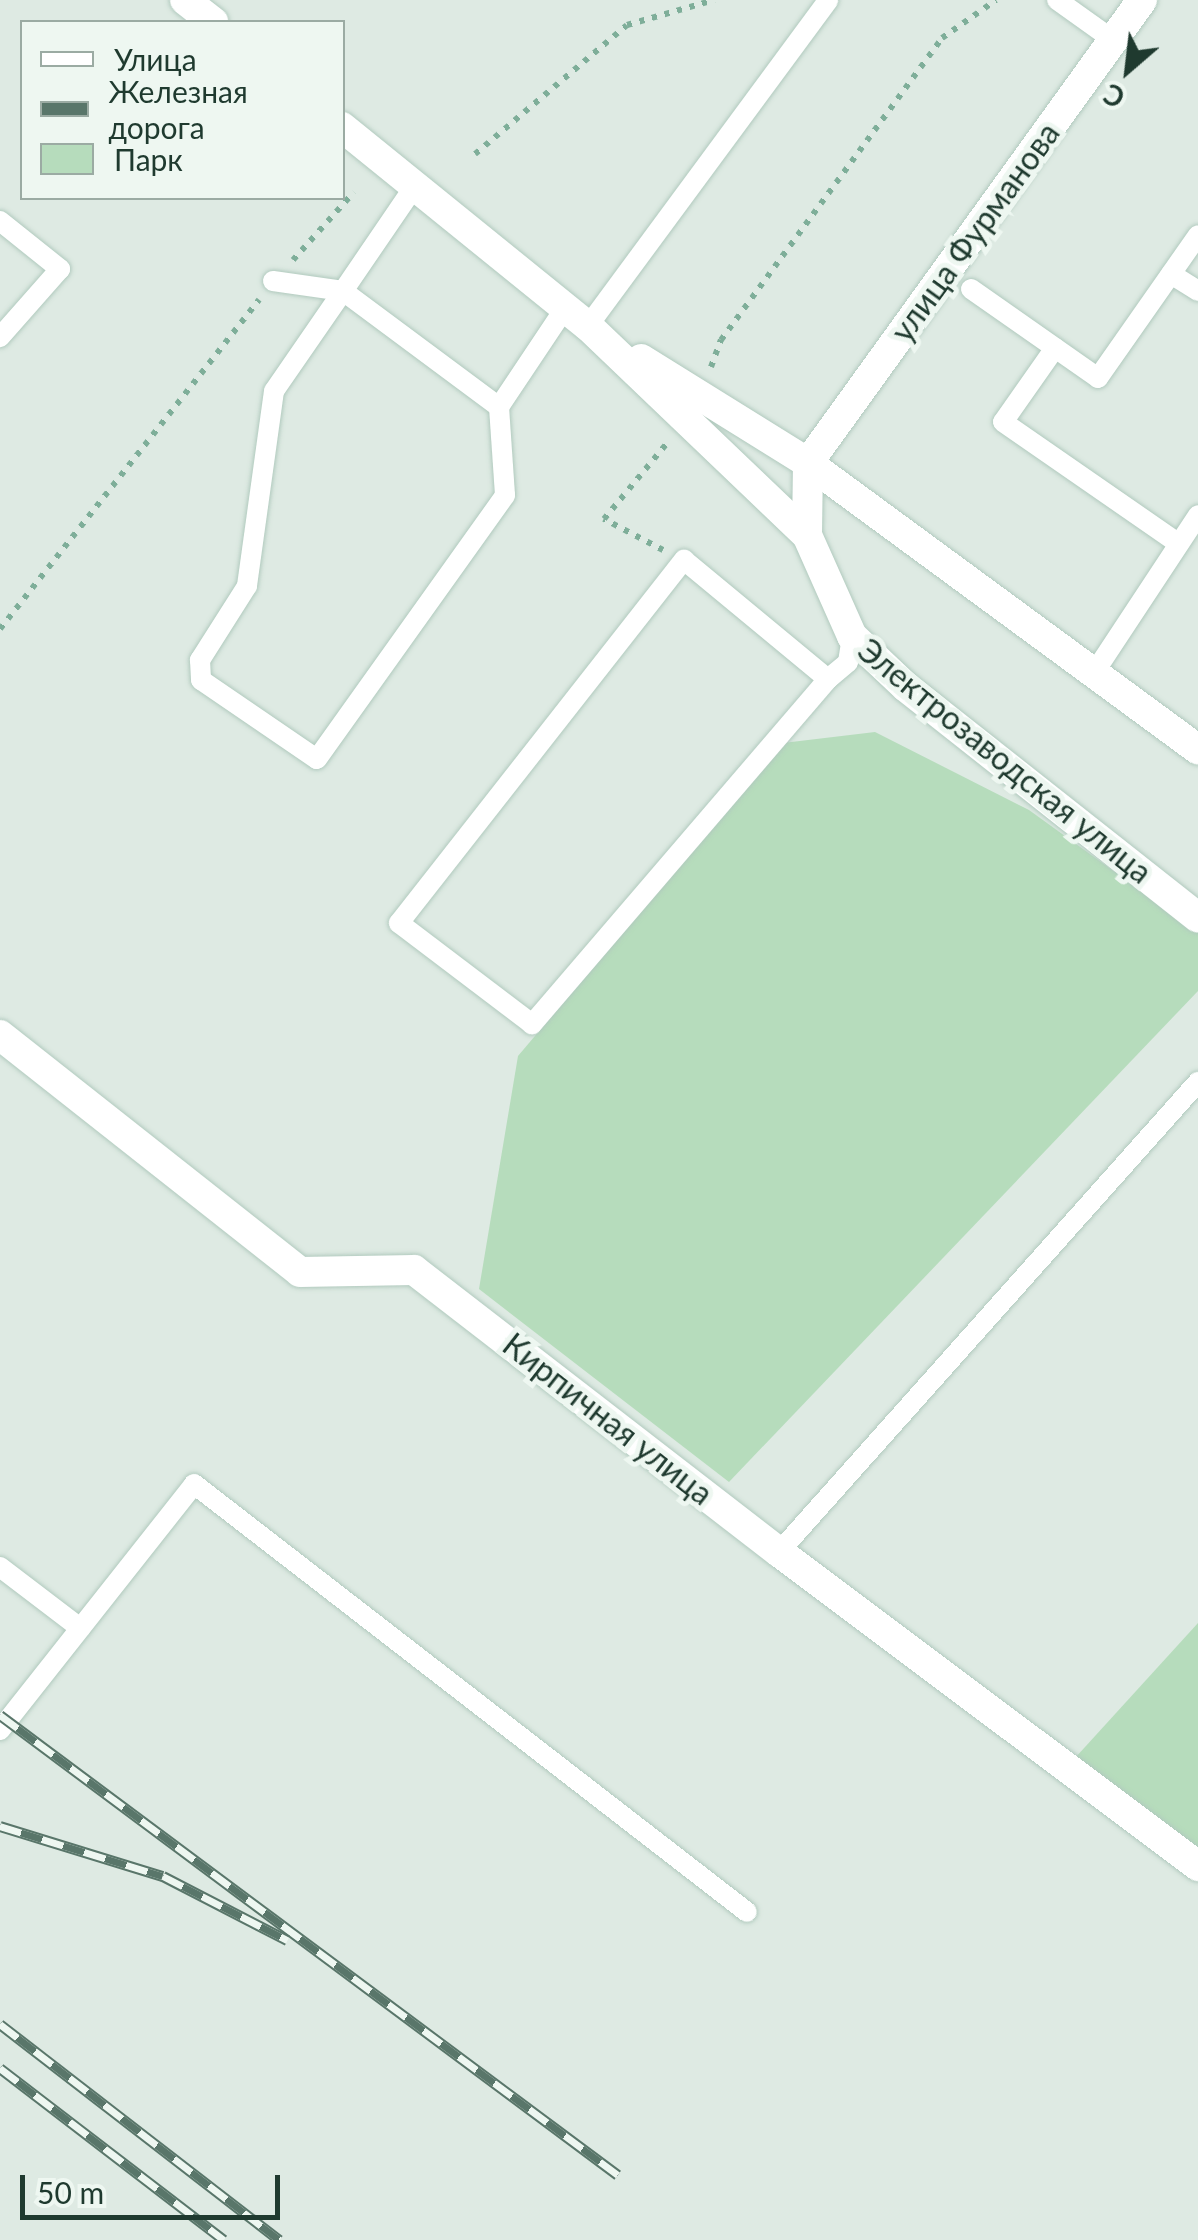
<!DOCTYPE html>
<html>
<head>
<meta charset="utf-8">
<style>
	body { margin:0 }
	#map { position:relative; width:1198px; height:2240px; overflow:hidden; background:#deeae3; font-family:Lato,sans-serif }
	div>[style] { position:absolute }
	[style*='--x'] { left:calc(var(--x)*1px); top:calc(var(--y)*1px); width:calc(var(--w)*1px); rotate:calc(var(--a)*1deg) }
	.green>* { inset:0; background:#b6dcbc }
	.path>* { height:6px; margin-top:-3px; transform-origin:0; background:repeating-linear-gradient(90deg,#7eae99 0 5px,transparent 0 13px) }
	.roads { filter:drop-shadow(0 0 2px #b1cabe) drop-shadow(0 0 2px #b1cabe) }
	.service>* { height:20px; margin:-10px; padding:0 10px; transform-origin:10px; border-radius:10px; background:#fff }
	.minor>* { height:30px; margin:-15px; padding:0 15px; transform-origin:15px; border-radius:15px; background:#fff }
	.tertiary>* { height:30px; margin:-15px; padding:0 15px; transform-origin:15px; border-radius:15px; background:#fff }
	.secondary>* { height:30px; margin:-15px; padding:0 15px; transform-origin:15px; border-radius:15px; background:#fff }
	.rail>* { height:11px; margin-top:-5.5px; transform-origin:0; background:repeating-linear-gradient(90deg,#eef7f1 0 22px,#59766a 0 44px); box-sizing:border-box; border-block:2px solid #59766a }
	span { translate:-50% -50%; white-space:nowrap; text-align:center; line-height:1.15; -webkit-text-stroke:10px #eef7f1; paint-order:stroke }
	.street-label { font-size:32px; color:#1f3a2f }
	.legend { position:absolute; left:20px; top:20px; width:325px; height:180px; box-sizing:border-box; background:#eef7f1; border:2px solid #9baba3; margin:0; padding:12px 18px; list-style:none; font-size:30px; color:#1f3a2f }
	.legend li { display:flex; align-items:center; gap:20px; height:50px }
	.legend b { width:50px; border:2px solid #9baba3 }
	.north { position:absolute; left:1078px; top:20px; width:100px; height:100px; -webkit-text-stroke:8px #eef7f1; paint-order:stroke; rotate:208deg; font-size:28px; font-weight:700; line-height:40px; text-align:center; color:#1f3a2f }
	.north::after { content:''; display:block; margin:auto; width:35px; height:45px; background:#1f3a2f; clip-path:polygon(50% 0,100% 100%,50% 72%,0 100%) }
	.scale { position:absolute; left:20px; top:2175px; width:260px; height:45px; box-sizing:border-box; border:5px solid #1f3a2f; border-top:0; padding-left:12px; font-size:30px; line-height:35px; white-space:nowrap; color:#1f3a2f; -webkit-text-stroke:8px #eef7f1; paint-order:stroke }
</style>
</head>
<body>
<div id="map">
	<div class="green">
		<i style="clip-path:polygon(875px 732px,1029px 810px,1198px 932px,1198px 991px,729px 1482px,479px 1289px,518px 1056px,783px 743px)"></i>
		<i style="clip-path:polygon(1198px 1623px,1198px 1850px,1075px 1758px)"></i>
	</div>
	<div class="path">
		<i style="--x:475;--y:154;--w:199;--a:-40.3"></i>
		<i style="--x:627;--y:25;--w:91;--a:-16"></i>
		<i style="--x:293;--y:260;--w:91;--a:-48.1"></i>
		<i style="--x:711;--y:367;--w:29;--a:-70"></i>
		<i style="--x:721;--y:340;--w:374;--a:-53.8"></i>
		<i style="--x:942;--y:38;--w:66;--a:-35.1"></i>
		<i style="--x:663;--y:550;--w:67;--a:-152.3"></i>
		<i style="--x:604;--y:519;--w:100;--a:-50.3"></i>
		<i style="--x:0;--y:629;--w:419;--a:-51.8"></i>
	</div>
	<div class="roads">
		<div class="service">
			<i style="--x:1057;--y:0;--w:69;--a:35.5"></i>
			<i style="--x:414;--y:187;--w:126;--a:124.3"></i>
			<i style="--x:343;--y:291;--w:194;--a:36.6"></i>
			<i style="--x:499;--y:407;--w:119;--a:-56.3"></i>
			<i style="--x:0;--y:221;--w:77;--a:38.7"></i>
			<i style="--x:60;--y:269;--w:91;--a:131.4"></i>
			<i style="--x:1171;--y:274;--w:32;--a:32"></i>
			<i style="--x:273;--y:281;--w:71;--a:8.1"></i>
			<i style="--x:343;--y:291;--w:121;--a:124.6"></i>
			<i style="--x:274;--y:391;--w:197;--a:97.9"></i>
			<i style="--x:247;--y:586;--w:88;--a:122.4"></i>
			<i style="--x:200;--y:660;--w:20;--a:87"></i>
			<i style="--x:201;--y:680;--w:140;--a:34.3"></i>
			<i style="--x:317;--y:759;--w:324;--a:-54.5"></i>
			<i style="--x:505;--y:495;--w:88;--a:-93.9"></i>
			<i style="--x:971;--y:289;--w:155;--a:35"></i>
			<i style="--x:1098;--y:378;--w:174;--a:-55"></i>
			<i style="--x:588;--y:326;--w:405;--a:-53.6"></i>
			<i style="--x:1055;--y:348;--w:90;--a:125.1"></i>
			<i style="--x:1003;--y:422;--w:213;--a:34.7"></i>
			<i style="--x:1094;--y:673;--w:189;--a:-56.6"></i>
			<i style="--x:828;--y:679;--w:455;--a:130.6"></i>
			<i style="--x:532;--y:1024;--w:167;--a:-142.8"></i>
			<i style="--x:399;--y:923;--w:462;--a:-51.9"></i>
			<i style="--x:684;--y:560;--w:187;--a:39.6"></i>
			<i style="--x:828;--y:679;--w:26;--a:-40"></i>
			<i style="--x:848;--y:662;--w:26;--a:-81"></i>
			<i style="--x:779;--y:1552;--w:630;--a:-48.28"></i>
			<i style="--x:0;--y:1567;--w:101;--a:37.3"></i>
			<i style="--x:0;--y:1730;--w:313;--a:-51.7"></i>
			<i style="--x:194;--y:1484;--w:699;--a:37.74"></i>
		</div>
		<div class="minor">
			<i style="--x:0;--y:1035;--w:382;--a:38.3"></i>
			<i style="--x:300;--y:1272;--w:114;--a:-1"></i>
			<i style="--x:414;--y:1270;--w:461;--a:37.7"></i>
			<i style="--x:779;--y:1552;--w:524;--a:36.85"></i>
		</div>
		<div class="tertiary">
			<i style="--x:185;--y:0;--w:36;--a:38"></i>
			<i style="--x:342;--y:127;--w:316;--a:39"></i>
			<i style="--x:588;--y:326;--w:303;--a:43.7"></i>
			<i style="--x:641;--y:359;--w:197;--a:31.9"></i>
		</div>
		<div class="secondary">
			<i style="--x:808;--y:463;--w:72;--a:90.8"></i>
			<i style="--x:807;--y:535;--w:111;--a:66"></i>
			<i style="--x:852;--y:636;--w:74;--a:43.4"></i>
			<i style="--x:906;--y:687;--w:372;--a:38.3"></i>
			<i style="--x:808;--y:463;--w:571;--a:-54.19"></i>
			<i style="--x:808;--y:463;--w:484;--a:36.3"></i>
		</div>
	</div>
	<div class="rail">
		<i style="--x:0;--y:1715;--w:770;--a:36.66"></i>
		<i style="--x:0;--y:1826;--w:170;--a:17.1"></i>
		<i style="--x:163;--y:1876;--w:140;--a:27.3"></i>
		<i style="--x:0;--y:2024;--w:353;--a:37.7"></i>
		<i style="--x:0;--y:2068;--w:282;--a:37.5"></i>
	</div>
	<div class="street-label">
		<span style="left:975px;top:232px;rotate:-54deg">улица Фурманова</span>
		<span style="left:1005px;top:761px;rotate:39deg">Электрозаводская улица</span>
		<span style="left:608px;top:1419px;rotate:38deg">Кирпичная улица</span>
	</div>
	<ul class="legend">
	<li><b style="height:12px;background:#fff"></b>Улица</li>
	<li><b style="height:12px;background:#59766a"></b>Железная дорога</li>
	<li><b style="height:28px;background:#b6dcbc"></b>Парк</li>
	</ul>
	<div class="north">С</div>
	<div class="scale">50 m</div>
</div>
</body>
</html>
